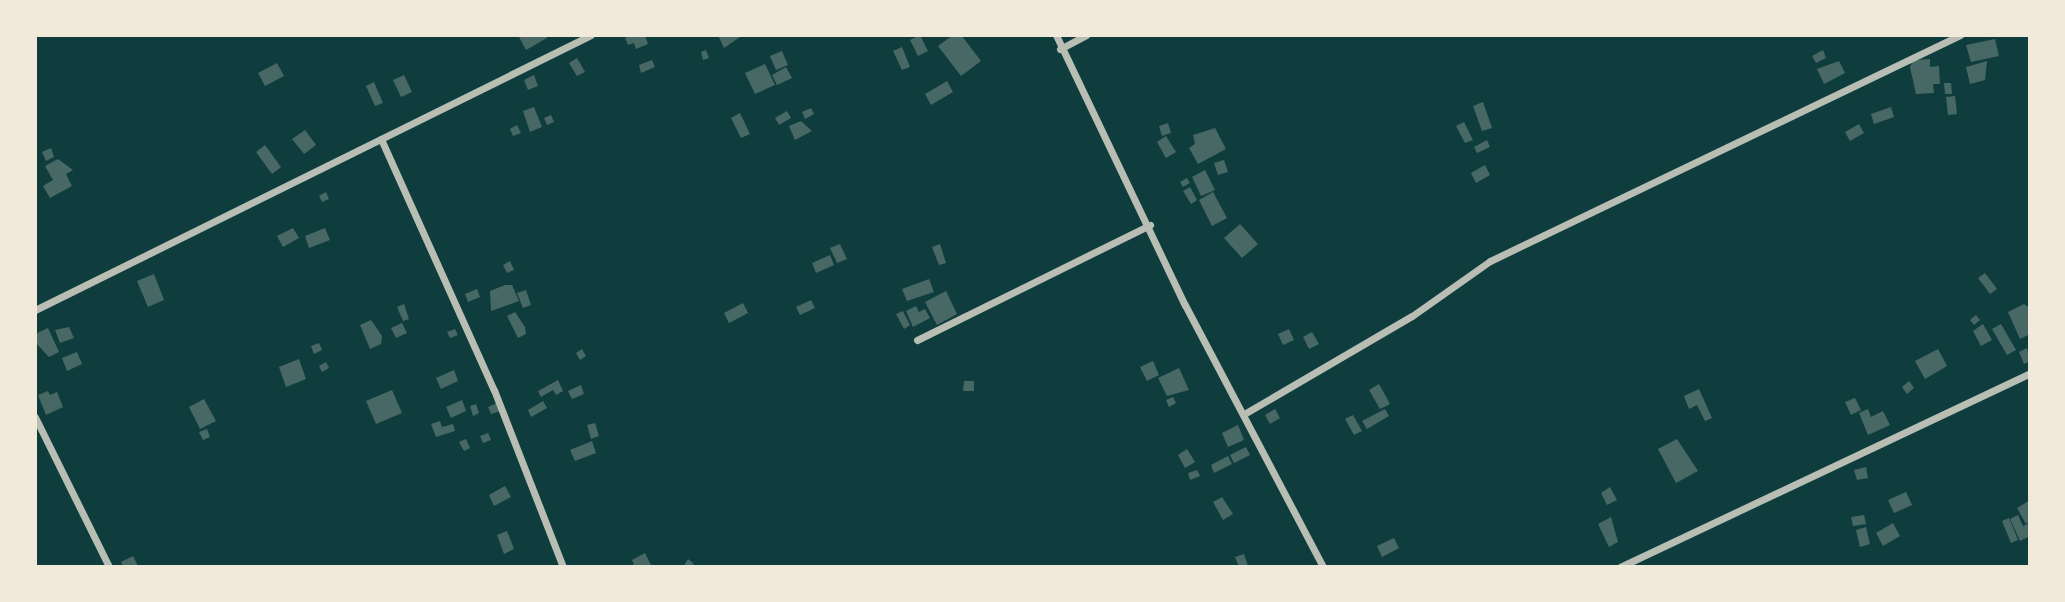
<!DOCTYPE html>
<html>
<head>
<meta charset="utf-8">
<style>
	body { margin:0 }
	#map { position:relative; width:2065px; height:602px; overflow:hidden; background:#0f3d3e; font-family:"Exo 2",sans-serif }
	div>[style] { position:absolute }
	[style*='--x'] { left:calc(var(--x)*1px); top:calc(var(--y)*1px); width:calc(var(--w)*1px); rotate:calc(var(--a)*1deg) }
	.building>* { inset:0; background:#486865 }
	.minor>* { height:7px; margin:-3.5px; padding:0 3.5px; transform-origin:3.5px; border-radius:3.5px; background:#b8beb3 }
	span { translate:-50% -50%; white-space:nowrap; text-align:center; line-height:1.15; -webkit-text-stroke:6px #f1e9da; paint-order:stroke }
	.frame { position:absolute; inset:0; border:37px solid #f1e9da; pointer-events:none }
</style>
</head>
<body>
<div id="map">
	<div class="building">
		<i style="clip-path:polygon(518px 35px,546px 35px,547px 38px,526px 50px)"></i>
		<i style="clip-path:polygon(632px 35px,645px 35px,648px 44px,636px 49px,634px 43px,628px 45px,625px 38px)"></i>
		<i style="clip-path:polygon(718px 35px,743px 35px,724px 48px)"></i>
		<i style="clip-path:polygon(920px 35px,928px 51px,918px 56px,910px 40px)"></i>
		<i style="clip-path:polygon(953px 35px,961px 35px,981px 61px,961px 76px,938px 46px)"></i>
		<i style="clip-path:polygon(1995px 39px,1999px 56px,1971px 62px,1966px 45px)"></i>
		<i style="clip-path:polygon(902px 47px,910px 67px,902px 70px,893px 51px)"></i>
		<i style="clip-path:polygon(706px 50px,709px 58px,703px 60px,701px 52px)"></i>
		<i style="clip-path:polygon(1823px 50px,1826px 58px,1816px 63px,1812px 56px)"></i>
		<i style="clip-path:polygon(782px 51px,788px 65px,776px 70px,770px 56px)"></i>
		<i style="clip-path:polygon(577px 58px,585px 72px,577px 76px,569px 63px)"></i>
		<i style="clip-path:polygon(1930px 59px,1930px 67px,1939px 66px,1940px 84px,1933px 84px,1934px 93px,1916px 94px,1910px 67px,1913px 60px)"></i>
		<i style="clip-path:polygon(652px 60px,655px 67px,641px 73px,639px 65px)"></i>
		<i style="clip-path:polygon(1839px 61px,1845px 73px,1824px 84px,1817px 69px)"></i>
		<i style="clip-path:polygon(1987px 61px,1985px 80px,1970px 84px,1966px 67px)"></i>
		<i style="clip-path:polygon(277px 63px,284px 76px,265px 86px,258px 73px)"></i>
		<i style="clip-path:polygon(765px 64px,775px 85px,755px 94px,745px 73px)"></i>
		<i style="clip-path:polygon(786px 67px,792px 78px,777px 85px,772px 75px)"></i>
		<i style="clip-path:polygon(404px 75px,412px 92px,401px 97px,393px 80px)"></i>
		<i style="clip-path:polygon(534px 75px,538px 86px,528px 90px,524px 80px)"></i>
		<i style="clip-path:polygon(947px 81px,953px 92px,931px 105px,925px 94px)"></i>
		<i style="clip-path:polygon(374px 82px,383px 103px,375px 106px,366px 86px)"></i>
		<i style="clip-path:polygon(1944px 83px,1951px 83px,1952px 94px,1945px 94px)"></i>
		<i style="clip-path:polygon(1955px 96px,1957px 114px,1948px 115px,1946px 97px)"></i>
		<i style="clip-path:polygon(1483px 102px,1492px 128px,1482px 131px,1473px 106px)"></i>
		<i style="clip-path:polygon(534px 107px,542px 127px,530px 132px,523px 111px)"></i>
		<i style="clip-path:polygon(1891px 107px,1894px 117px,1874px 124px,1871px 114px)"></i>
		<i style="clip-path:polygon(811px 108px,814px 114px,805px 119px,802px 112px)"></i>
		<i style="clip-path:polygon(787px 111px,791px 118px,779px 125px,775px 118px)"></i>
		<i style="clip-path:polygon(740px 113px,750px 134px,741px 138px,731px 118px)"></i>
		<i style="clip-path:polygon(551px 115px,554px 122px,547px 125px,544px 118px)"></i>
		<i style="clip-path:polygon(801px 121px,812px 131px,795px 140px,789px 126px)"></i>
		<i style="clip-path:polygon(1464px 122px,1473px 140px,1465px 143px,1456px 126px)"></i>
		<i style="clip-path:polygon(1168px 123px,1171px 133px,1162px 136px,1159px 126px)"></i>
		<i style="clip-path:polygon(1859px 124px,1864px 133px,1850px 141px,1845px 132px)"></i>
		<i style="clip-path:polygon(517px 125px,521px 133px,513px 136px,510px 129px)"></i>
		<i style="clip-path:polygon(1215px 128px,1226px 149px,1198px 164px,1189px 148px,1195px 144px,1193px 135px)"></i>
		<i style="clip-path:polygon(305px 130px,316px 145px,304px 154px,292px 139px)"></i>
		<i style="clip-path:polygon(1166px 136px,1176px 152px,1166px 158px,1157px 142px)"></i>
		<i style="clip-path:polygon(1487px 140px,1490px 147px,1477px 153px,1474px 147px)"></i>
		<i style="clip-path:polygon(265px 145px,281px 167px,272px 174px,256px 152px)"></i>
		<i style="clip-path:polygon(51px 148px,54px 157px,46px 161px,42px 152px)"></i>
		<i style="clip-path:polygon(58px 159px,73px 170px,66px 174px,72px 186px,50px 198px,43px 186px,53px 180px,45px 166px)"></i>
		<i style="clip-path:polygon(1224px 160px,1228px 172px,1218px 175px,1214px 163px)"></i>
		<i style="clip-path:polygon(1485px 165px,1490px 175px,1476px 183px,1471px 173px)"></i>
		<i style="clip-path:polygon(1205px 170px,1215px 190px,1201px 196px,1192px 177px)"></i>
		<i style="clip-path:polygon(1187px 178px,1190px 183px,1183px 187px,1180px 182px)"></i>
		<i style="clip-path:polygon(1190px 187px,1197px 200px,1191px 204px,1183px 191px)"></i>
		<i style="clip-path:polygon(326px 192px,329px 199px,322px 202px,319px 196px)"></i>
		<i style="clip-path:polygon(1213px 192px,1227px 218px,1212px 226px,1199px 200px)"></i>
		<i style="clip-path:polygon(1240px 224px,1258px 244px,1242px 258px,1224px 238px)"></i>
		<i style="clip-path:polygon(293px 228px,299px 238px,283px 247px,277px 236px)"></i>
		<i style="clip-path:polygon(325px 228px,330px 240px,309px 248px,305px 236px)"></i>
		<i style="clip-path:polygon(840px 244px,847px 259px,837px 263px,830px 248px)"></i>
		<i style="clip-path:polygon(940px 244px,946px 263px,939px 265px,932px 247px)"></i>
		<i style="clip-path:polygon(830px 255px,834px 265px,816px 273px,812px 263px)"></i>
		<i style="clip-path:polygon(510px 261px,514px 270px,507px 273px,503px 265px)"></i>
		<i style="clip-path:polygon(1985px 273px,1997px 289px,1990px 294px,1978px 278px)"></i>
		<i style="clip-path:polygon(154px 274px,164px 300px,148px 307px,137px 281px)"></i>
		<i style="clip-path:polygon(929px 279px,934px 292px,907px 301px,902px 289px)"></i>
		<i style="clip-path:polygon(505px 285px,512px 285px,519px 301px,491px 311px,490px 291px)"></i>
		<i style="clip-path:polygon(477px 289px,480px 297px,468px 302px,465px 294px)"></i>
		<i style="clip-path:polygon(526px 290px,531px 305px,523px 308px,517px 293px)"></i>
		<i style="clip-path:polygon(946px 291px,957px 314px,937px 325px,925px 302px)"></i>
		<i style="clip-path:polygon(811px 300px,815px 308px,800px 315px,796px 307px)"></i>
		<i style="clip-path:polygon(743px 303px,748px 313px,729px 323px,724px 313px)"></i>
		<i style="clip-path:polygon(404px 304px,409px 319px,403px 321px,397px 307px)"></i>
		<i style="clip-path:polygon(2024px 304px,2030px 308px,2030px 334px,2020px 339px,2008px 312px)"></i>
		<i style="clip-path:polygon(916px 306px,919px 312px,925px 309px,930px 318px,913px 327px,906px 311px)"></i>
		<i style="clip-path:polygon(903px 311px,910px 325px,904px 329px,896px 314px)"></i>
		<i style="clip-path:polygon(515px 312px,525px 327px,526px 334px,518px 338px,507px 316px)"></i>
		<i style="clip-path:polygon(1976px 315px,1980px 320px,1974px 325px,1970px 320px)"></i>
		<i style="clip-path:polygon(371px 320px,382px 336px,381px 344px,370px 349px,360px 325px)"></i>
		<i style="clip-path:polygon(402px 323px,407px 333px,396px 338px,391px 328px)"></i>
		<i style="clip-path:polygon(1983px 324px,1992px 340px,1981px 346px,1973px 331px)"></i>
		<i style="clip-path:polygon(2001px 324px,2016px 350px,2007px 355px,1992px 329px)"></i>
		<i style="clip-path:polygon(69px 327px,74px 338px,60px 343px,55px 330px)"></i>
		<i style="clip-path:polygon(48px 328px,59px 352px,49px 357px,35px 342px,35px 334px)"></i>
		<i style="clip-path:polygon(455px 329px,458px 335px,450px 338px,447px 332px)"></i>
		<i style="clip-path:polygon(1289px 329px,1294px 340px,1283px 345px,1278px 334px)"></i>
		<i style="clip-path:polygon(1312px 332px,1319px 344px,1309px 349px,1303px 337px)"></i>
		<i style="clip-path:polygon(319px 343px,322px 350px,314px 354px,311px 346px)"></i>
		<i style="clip-path:polygon(2027px 348px,2030px 361px,2024px 364px,2019px 352px)"></i>
		<i style="clip-path:polygon(582px 349px,586px 356px,580px 360px,576px 353px)"></i>
		<i style="clip-path:polygon(1938px 349px,1947px 366px,1925px 379px,1915px 361px)"></i>
		<i style="clip-path:polygon(77px 352px,82px 364px,67px 371px,62px 358px)"></i>
		<i style="clip-path:polygon(299px 359px,306px 379px,286px 387px,279px 367px)"></i>
		<i style="clip-path:polygon(1153px 361px,1159px 375px,1147px 381px,1140px 367px)"></i>
		<i style="clip-path:polygon(326px 362px,329px 368px,322px 372px,319px 366px)"></i>
		<i style="clip-path:polygon(1179px 368px,1189px 390px,1167px 396px,1158px 378px)"></i>
		<i style="clip-path:polygon(454px 370px,458px 381px,441px 389px,436px 378px)"></i>
		<i style="clip-path:polygon(558px 380px,563px 391px,556px 395px,553px 390px,541px 397px,538px 391px)"></i>
		<i style="clip-path:polygon(964px 381px,974px 381px,974px 391px,963px 391px)"></i>
		<i style="clip-path:polygon(1909px 381px,1914px 388px,1907px 394px,1902px 387px)"></i>
		<i style="clip-path:polygon(1379px 384px,1390px 404px,1380px 409px,1369px 390px)"></i>
		<i style="clip-path:polygon(581px 385px,584px 394px,572px 399px,568px 391px)"></i>
		<i style="clip-path:polygon(1699px 389px,1712px 418px,1705px 421px,1697px 405px,1689px 409px,1684px 396px)"></i>
		<i style="clip-path:polygon(392px 390px,402px 413px,376px 424px,366px 401px)"></i>
		<i style="clip-path:polygon(48px 391px,50px 395px,57px 392px,63px 407px,46px 415px,38px 395px)"></i>
		<i style="clip-path:polygon(1173px 397px,1176px 403px,1169px 407px,1166px 400px)"></i>
		<i style="clip-path:polygon(1855px 398px,1861px 410px,1851px 415px,1845px 402px)"></i>
		<i style="clip-path:polygon(204px 399px,216px 421px,200px 429px,189px 407px)"></i>
		<i style="clip-path:polygon(462px 400px,466px 411px,451px 418px,446px 407px)"></i>
		<i style="clip-path:polygon(543px 401px,547px 408px,531px 417px,528px 410px)"></i>
		<i style="clip-path:polygon(497px 403px,500px 411px,491px 414px,488px 407px)"></i>
		<i style="clip-path:polygon(476px 404px,479px 413px,473px 416px,470px 406px)"></i>
		<i style="clip-path:polygon(1275px 409px,1280px 418px,1270px 424px,1265px 415px)"></i>
		<i style="clip-path:polygon(1385px 409px,1389px 416px,1367px 429px,1362px 421px)"></i>
		<i style="clip-path:polygon(1868px 409px,1871px 417px,1883px 411px,1890px 425px,1868px 435px,1859px 413px)"></i>
		<i style="clip-path:polygon(1353px 415px,1362px 431px,1354px 435px,1345px 419px)"></i>
		<i style="clip-path:polygon(440px 421px,442px 427px,453px 424px,455px 431px,436px 437px,431px 424px)"></i>
		<i style="clip-path:polygon(595px 423px,599px 436px,591px 439px,587px 425px)"></i>
		<i style="clip-path:polygon(1238px 425px,1244px 440px,1228px 447px,1222px 433px)"></i>
		<i style="clip-path:polygon(207px 429px,210px 437px,203px 440px,199px 432px)"></i>
		<i style="clip-path:polygon(488px 433px,491px 440px,483px 443px,480px 436px)"></i>
		<i style="clip-path:polygon(466px 439px,470px 448px,464px 451px,459px 442px)"></i>
		<i style="clip-path:polygon(1677px 439px,1698px 471px,1676px 483px,1658px 449px)"></i>
		<i style="clip-path:polygon(592px 441px,596px 453px,575px 461px,570px 450px)"></i>
		<i style="clip-path:polygon(1246px 447px,1250px 455px,1234px 463px,1230px 455px)"></i>
		<i style="clip-path:polygon(1187px 449px,1195px 462px,1185px 468px,1178px 455px)"></i>
		<i style="clip-path:polygon(1228px 456px,1232px 464px,1214px 473px,1211px 465px)"></i>
		<i style="clip-path:polygon(1866px 467px,1868px 478px,1857px 480px,1854px 470px)"></i>
		<i style="clip-path:polygon(1197px 470px,1200px 476px,1190px 480px,1188px 473px)"></i>
		<i style="clip-path:polygon(505px 486px,511px 497px,494px 506px,489px 495px)"></i>
		<i style="clip-path:polygon(1610px 487px,1617px 500px,1607px 505px,1601px 493px)"></i>
		<i style="clip-path:polygon(1906px 492px,1912px 505px,1894px 513px,1888px 500px)"></i>
		<i style="clip-path:polygon(1222px 497px,1233px 514px,1223px 520px,1213px 502px)"></i>
		<i style="clip-path:polygon(2030px 500px,2030px 521px,2026px 524px,2017px 508px)"></i>
		<i style="clip-path:polygon(1864px 515px,1866px 524px,1853px 526px,1851px 517px)"></i>
		<i style="clip-path:polygon(2018px 515px,2023px 526px,2030px 523px,2030px 536px,2020px 541px,2010px 519px)"></i>
		<i style="clip-path:polygon(1611px 517px,1618px 542px,1609px 547px,1598px 524px)"></i>
		<i style="clip-path:polygon(2009px 518px,2018px 540px,2011px 543px,2002px 521px)"></i>
		<i style="clip-path:polygon(1893px 523px,1900px 536px,1883px 546px,1876px 533px)"></i>
		<i style="clip-path:polygon(1866px 527px,1870px 544px,1860px 547px,1856px 530px)"></i>
		<i style="clip-path:polygon(507px 531px,514px 549px,504px 554px,497px 535px)"></i>
		<i style="clip-path:polygon(1394px 538px,1399px 548px,1382px 557px,1377px 546px)"></i>
		<i style="clip-path:polygon(645px 553px,652px 567px,628px 567px,634px 564px,632px 560px)"></i>
		<i style="clip-path:polygon(1244px 554px,1248px 566px,1256px 567px,1239px 567px,1235px 557px)"></i>
		<i style="clip-path:polygon(133px 556px,138px 566px,123px 567px,121px 562px)"></i>
		<i style="clip-path:polygon(688px 559px,693px 563px,694px 567px,683px 567px)"></i>
	</div>
	<div class="minor">
		<i style="--x:1056;--y:35;--w:299;--a:64.5"></i>
		<i style="--x:1185;--y:305;--w:296;--a:62.2"></i>
		<i style="--x:1060;--y:49;--w:30;--a:-28"></i>
		<i style="--x:381;--y:139;--w:275;--a:65.8"></i>
		<i style="--x:494;--y:390;--w:190;--a:68.7"></i>
		<i style="--x:35;--y:310;--w:620;--a:-26.32"></i>
		<i style="--x:917;--y:340;--w:260;--a:-26.3"></i>
		<i style="--x:1244;--y:414;--w:194;--a:-30.3"></i>
		<i style="--x:1412;--y:316;--w:95;--a:-35.2"></i>
		<i style="--x:1490;--y:261;--w:522;--a:-25.68"></i>
		<i style="--x:35;--y:417;--w:167;--a:63.7"></i>
		<i style="--x:1620;--y:567;--w:454;--a:-25.3"></i>
	</div>
	<div class="frame"></div>
</div>
</body>
</html>
